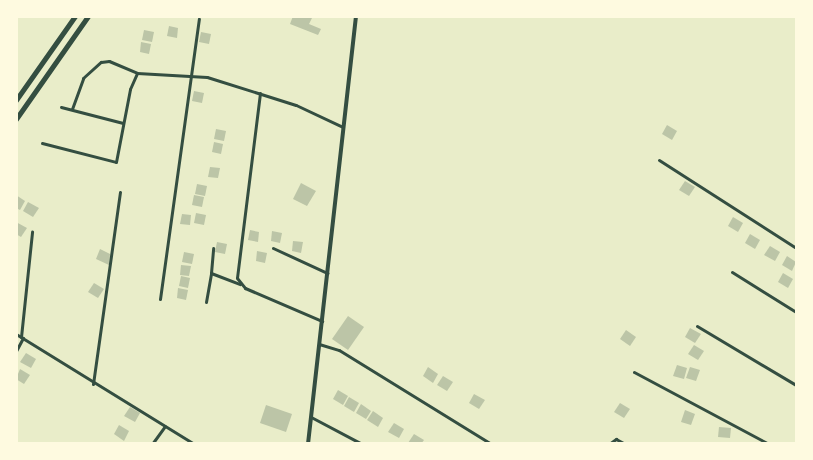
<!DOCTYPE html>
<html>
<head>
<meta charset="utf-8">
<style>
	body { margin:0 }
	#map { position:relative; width:813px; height:460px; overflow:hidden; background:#e9edc9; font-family:"Noto Serif",serif }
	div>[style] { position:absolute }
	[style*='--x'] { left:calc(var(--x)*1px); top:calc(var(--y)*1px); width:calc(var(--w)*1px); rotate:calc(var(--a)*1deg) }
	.building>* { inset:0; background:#bcc5a7 }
	.minor>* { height:3px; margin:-1.5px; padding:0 1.5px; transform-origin:1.5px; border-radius:1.5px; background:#344e41 }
	.tertiary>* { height:4px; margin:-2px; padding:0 2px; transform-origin:2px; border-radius:2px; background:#344e41 }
	.motorway>* { height:5px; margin:-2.5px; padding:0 2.5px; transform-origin:2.5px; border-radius:2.5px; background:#344e41 }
	span { translate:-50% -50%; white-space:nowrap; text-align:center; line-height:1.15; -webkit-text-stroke:5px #fefae0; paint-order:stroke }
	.frame { position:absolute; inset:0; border:18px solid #fefae0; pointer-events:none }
</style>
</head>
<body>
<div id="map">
	<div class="building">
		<i style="clip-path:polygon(293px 16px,312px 18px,309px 24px,321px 29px,318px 35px,290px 24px)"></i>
		<i style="clip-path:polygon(169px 26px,178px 28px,177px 38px,167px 36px)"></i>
		<i style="clip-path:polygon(144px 30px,154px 32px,152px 42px,142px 40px)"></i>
		<i style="clip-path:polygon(201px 32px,211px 34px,209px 44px,199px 42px)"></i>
		<i style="clip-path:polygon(141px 42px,151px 44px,149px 54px,140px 52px)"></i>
		<i style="clip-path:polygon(194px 91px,204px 93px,202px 103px,192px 101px)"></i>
		<i style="clip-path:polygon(667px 125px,677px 131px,672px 140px,662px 134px)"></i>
		<i style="clip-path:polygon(216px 129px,226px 131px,224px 141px,214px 139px)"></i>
		<i style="clip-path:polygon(214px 142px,223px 144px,221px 154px,212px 152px)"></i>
		<i style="clip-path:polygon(210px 167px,220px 168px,218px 178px,208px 177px)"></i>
		<i style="clip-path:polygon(685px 181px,695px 187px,689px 196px,679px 190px)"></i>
		<i style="clip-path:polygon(301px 183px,316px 191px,307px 206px,293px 199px)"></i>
		<i style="clip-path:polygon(197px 184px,207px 186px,205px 196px,195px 194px)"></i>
		<i style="clip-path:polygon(16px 195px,25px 201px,20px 210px,16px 208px)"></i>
		<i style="clip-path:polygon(194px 195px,204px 197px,202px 207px,192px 205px)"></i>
		<i style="clip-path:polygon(28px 202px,39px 208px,33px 217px,23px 211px)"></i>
		<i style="clip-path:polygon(196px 213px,206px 215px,204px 225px,194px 223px)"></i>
		<i style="clip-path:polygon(182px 214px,191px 215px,190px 225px,180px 224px)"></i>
		<i style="clip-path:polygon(733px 217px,743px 223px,738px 232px,728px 226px)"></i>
		<i style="clip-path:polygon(16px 222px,27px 228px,21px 237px,16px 234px)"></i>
		<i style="clip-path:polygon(250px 230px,259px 232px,258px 242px,248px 240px)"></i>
		<i style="clip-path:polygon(272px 231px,282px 233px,280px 243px,271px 241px)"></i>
		<i style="clip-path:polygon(750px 234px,760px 240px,755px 249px,745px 243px)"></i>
		<i style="clip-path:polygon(293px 241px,303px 242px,301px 253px,292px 251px)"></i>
		<i style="clip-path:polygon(217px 242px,227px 244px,225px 254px,215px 252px)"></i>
		<i style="clip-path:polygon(770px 246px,780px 252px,775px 261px,764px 255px)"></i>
		<i style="clip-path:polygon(100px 249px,110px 254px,109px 265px,96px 259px)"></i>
		<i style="clip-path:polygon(257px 251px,267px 253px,265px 263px,256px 261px)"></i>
		<i style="clip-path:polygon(184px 252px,194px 254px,192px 264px,182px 262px)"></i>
		<i style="clip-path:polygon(787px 256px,796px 262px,792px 271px,782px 265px)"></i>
		<i style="clip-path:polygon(181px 265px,191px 266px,189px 276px,180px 275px)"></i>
		<i style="clip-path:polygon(783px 273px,793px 279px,788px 288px,778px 282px)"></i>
		<i style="clip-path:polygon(181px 276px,190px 278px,188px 288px,179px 286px)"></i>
		<i style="clip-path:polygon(94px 283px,104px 289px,98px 298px,88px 292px)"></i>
		<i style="clip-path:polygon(178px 288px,188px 290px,186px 300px,177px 298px)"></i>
		<i style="clip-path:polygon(348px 316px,364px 327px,348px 350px,332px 339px)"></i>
		<i style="clip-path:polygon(690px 328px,701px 334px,695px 343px,685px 337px)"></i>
		<i style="clip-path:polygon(626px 330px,636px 337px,630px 346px,620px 339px)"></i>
		<i style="clip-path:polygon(694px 345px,704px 351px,698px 360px,688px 354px)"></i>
		<i style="clip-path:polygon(26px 353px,36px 359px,31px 368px,20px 362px)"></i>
		<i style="clip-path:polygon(677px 365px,687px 368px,684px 379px,673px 376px)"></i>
		<i style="clip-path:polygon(428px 367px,438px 374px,433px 383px,423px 376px)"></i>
		<i style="clip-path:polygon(690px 367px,700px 370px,696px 381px,686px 378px)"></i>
		<i style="clip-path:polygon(20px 369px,30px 375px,24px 384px,16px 379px)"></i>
		<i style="clip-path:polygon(443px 376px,453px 382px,447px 391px,437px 385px)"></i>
		<i style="clip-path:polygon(338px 390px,348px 396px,343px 405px,333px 399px)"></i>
		<i style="clip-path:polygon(474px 394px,485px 400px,479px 409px,469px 403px)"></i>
		<i style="clip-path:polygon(349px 397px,359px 403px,354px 412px,344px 406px)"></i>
		<i style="clip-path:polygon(620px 403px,630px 409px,624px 418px,614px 412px)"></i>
		<i style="clip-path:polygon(361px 404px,371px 411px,366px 419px,356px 413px)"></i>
		<i style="clip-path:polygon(266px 405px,292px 414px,286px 432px,260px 423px)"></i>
		<i style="clip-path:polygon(130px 407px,140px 413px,135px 422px,124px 416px)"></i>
		<i style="clip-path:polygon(685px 410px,695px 414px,691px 425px,681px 422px)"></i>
		<i style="clip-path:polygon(373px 411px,383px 418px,378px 427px,367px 420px)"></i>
		<i style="clip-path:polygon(394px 423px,404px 429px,399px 438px,388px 432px)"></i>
		<i style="clip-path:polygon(119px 425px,129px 431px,124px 441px,114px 434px)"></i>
		<i style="clip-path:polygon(719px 427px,731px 428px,730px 438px,718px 437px)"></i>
		<i style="clip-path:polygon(414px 434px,424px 440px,421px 444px,408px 443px)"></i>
	</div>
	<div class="minor">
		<i style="--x:260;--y:93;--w:186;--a:97.1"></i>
		<i style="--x:237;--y:278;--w:13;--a:51"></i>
		<i style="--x:245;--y:288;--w:84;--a:23.2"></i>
		<i style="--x:61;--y:107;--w:64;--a:14.5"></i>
		<i style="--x:72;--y:109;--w:33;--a:-70"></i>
		<i style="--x:83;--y:78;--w:24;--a:-42"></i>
		<i style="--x:101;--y:62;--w:8;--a:-7"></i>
		<i style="--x:109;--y:61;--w:30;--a:23"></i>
		<i style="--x:137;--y:73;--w:70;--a:3.3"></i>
		<i style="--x:207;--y:77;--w:93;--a:17.5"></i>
		<i style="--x:296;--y:105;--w:52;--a:25.1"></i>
		<i style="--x:42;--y:143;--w:76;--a:14.4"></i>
		<i style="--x:116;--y:162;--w:74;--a:-79.1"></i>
		<i style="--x:130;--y:89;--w:17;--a:-66"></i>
		<i style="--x:659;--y:160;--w:163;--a:32.7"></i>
		<i style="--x:273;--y:248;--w:60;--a:24.8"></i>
		<i style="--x:732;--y:272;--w:75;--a:32"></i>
		<i style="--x:211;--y:273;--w:25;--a:-85"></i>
		<i style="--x:160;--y:299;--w:283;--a:-82.1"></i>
		<i style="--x:206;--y:302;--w:29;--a:-80"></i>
		<i style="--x:211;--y:273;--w:31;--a:21"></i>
		<i style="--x:697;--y:326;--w:115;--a:30.8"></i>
		<i style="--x:16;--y:334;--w:209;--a:31.7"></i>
		<i style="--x:21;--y:337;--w:106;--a:-84"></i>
		<i style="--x:319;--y:344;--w:21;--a:17"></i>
		<i style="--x:339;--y:350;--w:179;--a:31.7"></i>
		<i style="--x:16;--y:351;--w:15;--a:-62"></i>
		<i style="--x:634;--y:372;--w:153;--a:28.1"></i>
		<i style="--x:93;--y:384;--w:194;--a:-82"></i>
		<i style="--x:311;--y:417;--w:58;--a:27.9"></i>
		<i style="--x:152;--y:444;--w:22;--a:-54"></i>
		<i style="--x:609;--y:444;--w:9;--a:-36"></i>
		<i style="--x:616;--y:439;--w:10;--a:29"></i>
	</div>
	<div class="tertiary">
		<i style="--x:308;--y:444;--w:431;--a:-83.6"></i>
	</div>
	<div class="motorway">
		<i style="--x:16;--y:100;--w:103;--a:-54.9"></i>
		<i style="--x:16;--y:119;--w:126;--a:-55"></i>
	</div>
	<div class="frame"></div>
</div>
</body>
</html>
